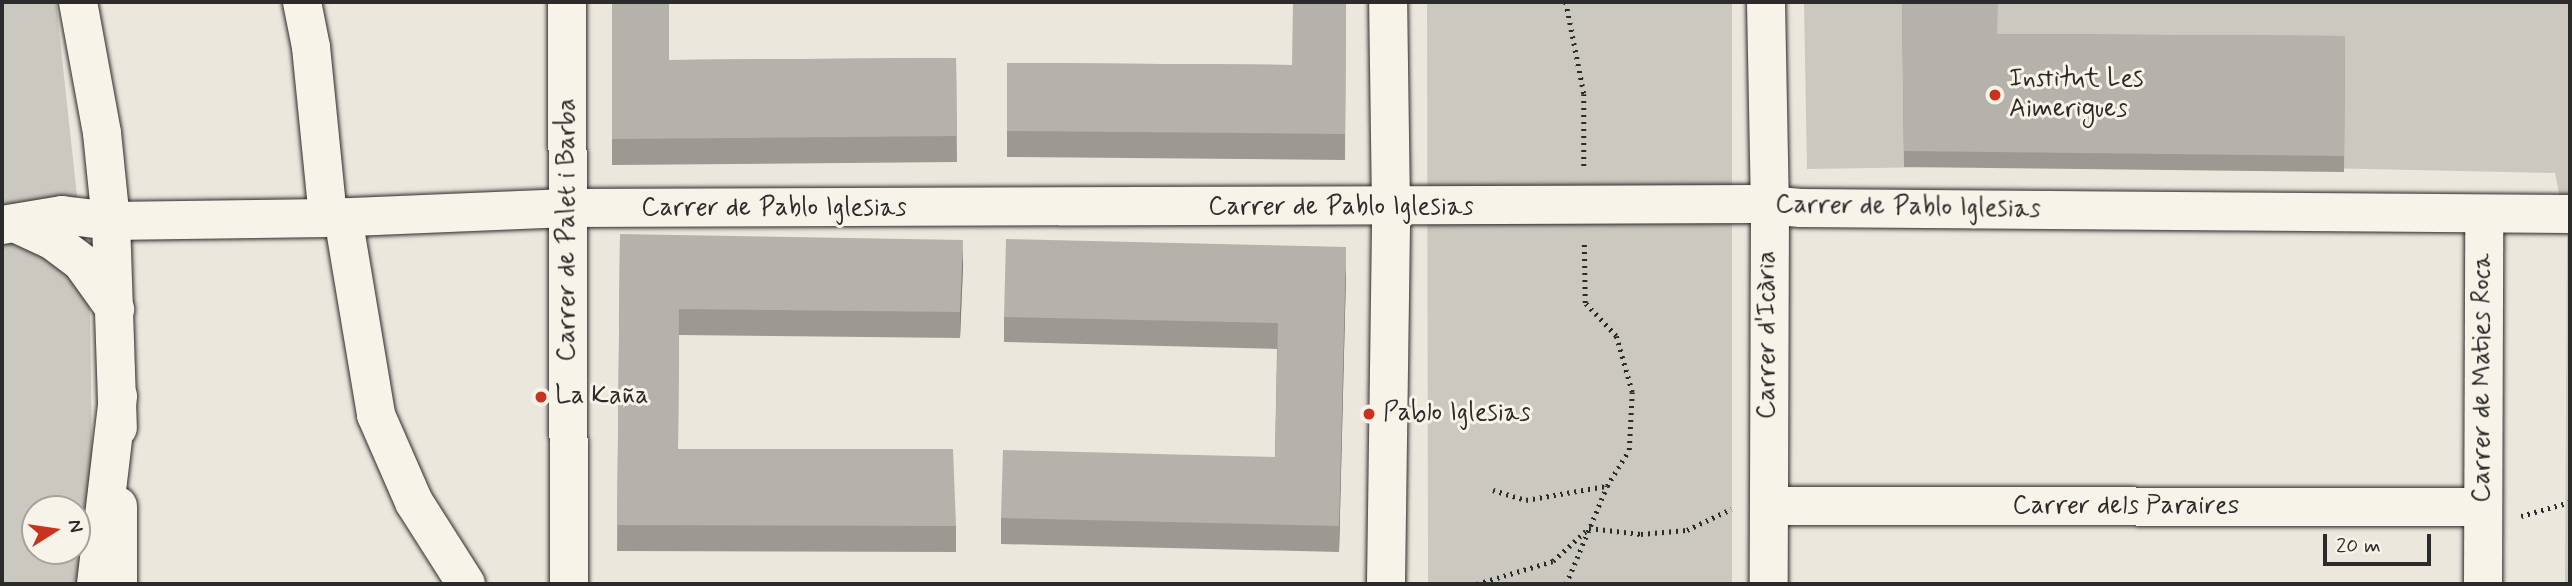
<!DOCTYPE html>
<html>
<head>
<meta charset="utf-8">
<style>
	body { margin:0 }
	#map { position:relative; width:2572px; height:586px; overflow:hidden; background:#ebe7dd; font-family:Mynerve,sans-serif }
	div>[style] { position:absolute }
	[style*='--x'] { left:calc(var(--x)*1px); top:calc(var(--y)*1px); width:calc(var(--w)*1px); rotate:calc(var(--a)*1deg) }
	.green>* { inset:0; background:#cbc8bf }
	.path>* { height:4.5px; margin-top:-2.25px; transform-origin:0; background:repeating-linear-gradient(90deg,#2b2b2b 0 2px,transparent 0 7px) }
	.roads { filter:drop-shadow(0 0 2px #2b2b2b) drop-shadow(0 0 2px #2b2b2b) }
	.minor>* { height:38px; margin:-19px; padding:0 19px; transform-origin:19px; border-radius:19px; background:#f7f3e8 }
	.highway>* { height:38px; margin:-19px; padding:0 19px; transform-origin:19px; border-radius:19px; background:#f7f3e8 }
	.wall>* { inset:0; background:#9c9993 }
	.shaded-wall>* { inset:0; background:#7f7d78 }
	.building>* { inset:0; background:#b5b2ab }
	.dots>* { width:19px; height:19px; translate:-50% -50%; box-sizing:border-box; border:4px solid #f7f3e8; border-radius:50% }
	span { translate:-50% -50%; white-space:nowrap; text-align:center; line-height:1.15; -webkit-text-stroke:6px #f7f3e8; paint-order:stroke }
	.poi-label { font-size:26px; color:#2b2b2b }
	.left { translate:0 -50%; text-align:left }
	.street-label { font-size:26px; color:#2b2b2b }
	.frame { position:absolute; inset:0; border:4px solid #2b2b2b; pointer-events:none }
	.north { position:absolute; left:21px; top:495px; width:70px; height:70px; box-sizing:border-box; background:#f7f3e8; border:2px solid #a5a39c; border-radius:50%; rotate:78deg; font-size:19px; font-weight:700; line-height:28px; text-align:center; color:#2b2b2b }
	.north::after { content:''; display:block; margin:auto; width:24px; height:32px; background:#c8321e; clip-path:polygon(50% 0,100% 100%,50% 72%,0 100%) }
	.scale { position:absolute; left:2323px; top:534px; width:108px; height:32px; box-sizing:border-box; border:4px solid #2b2b2b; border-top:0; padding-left:9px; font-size:21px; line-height:24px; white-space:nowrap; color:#2b2b2b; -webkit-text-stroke:5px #f7f3e8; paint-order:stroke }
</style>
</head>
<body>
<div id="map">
	<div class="green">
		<i style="clip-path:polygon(evenodd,2px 2px,56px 2px,90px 316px,94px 584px,2px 584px,2px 2px,35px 509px,77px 509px,77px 551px,35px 551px,35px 509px)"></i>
		<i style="clip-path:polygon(1427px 2px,1732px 2px,1732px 584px,1428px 584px)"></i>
		<i style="clip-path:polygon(1804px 2px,2570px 2px,2570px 584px,2565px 584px,2567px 233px,2555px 173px,2127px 164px,1807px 169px)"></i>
	</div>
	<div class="path">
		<i style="--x:1566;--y:2;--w:94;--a:78.9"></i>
		<i style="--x:1584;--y:94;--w:73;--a:90"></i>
		<i style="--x:1493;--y:490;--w:34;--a:17"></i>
		<i style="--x:1526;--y:500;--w:81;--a:-9.9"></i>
		<i style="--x:2521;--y:516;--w:51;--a:-15.9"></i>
		<i style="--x:1477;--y:584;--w:79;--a:-16.8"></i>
		<i style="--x:1553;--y:561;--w:49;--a:-42.5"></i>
		<i style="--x:1589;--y:528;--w:52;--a:6.6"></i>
		<i style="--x:1641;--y:534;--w:46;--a:-5"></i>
		<i style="--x:1687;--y:530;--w:49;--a:-25.5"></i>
		<i style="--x:1566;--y:584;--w:106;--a:-67.3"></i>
		<i style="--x:1607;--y:486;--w:42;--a:-58.6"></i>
		<i style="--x:1629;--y:450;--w:58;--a:-87"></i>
		<i style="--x:1632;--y:392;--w:58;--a:-105.9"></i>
		<i style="--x:1616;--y:336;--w:45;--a:-133.2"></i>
		<i style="--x:1585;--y:303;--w:61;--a:-90.9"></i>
	</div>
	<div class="roads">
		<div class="minor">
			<i style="--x:78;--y:2;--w:133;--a:79.6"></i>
			<i style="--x:102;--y:133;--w:88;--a:84.2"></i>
			<i style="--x:111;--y:221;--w:207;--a:88.1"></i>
			<i style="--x:302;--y:2;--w:46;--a:78.7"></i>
			<i style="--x:311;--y:47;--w:172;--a:84.3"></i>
			<i style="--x:567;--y:2;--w:582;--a:89.8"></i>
			<i style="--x:1766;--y:2;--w:205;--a:88.9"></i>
			<i style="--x:1770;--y:207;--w:377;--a:90.2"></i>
			<i style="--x:343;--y:217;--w:201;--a:80.5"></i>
			<i style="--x:376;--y:415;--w:95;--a:66.4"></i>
			<i style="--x:414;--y:502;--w:97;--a:57.6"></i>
			<i style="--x:17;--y:224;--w:38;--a:25"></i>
			<i style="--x:52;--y:240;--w:38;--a:37"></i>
			<i style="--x:82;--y:263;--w:57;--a:54.3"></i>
			<i style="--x:2;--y:225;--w:61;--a:-9.5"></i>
			<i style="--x:62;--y:215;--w:49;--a:7"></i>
			<i style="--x:111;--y:221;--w:217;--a:-0.8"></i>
			<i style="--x:328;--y:218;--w:240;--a:-2.4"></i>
			<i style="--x:568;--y:208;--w:1186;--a:-0.19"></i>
			<i style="--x:1754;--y:204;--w:47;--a:4.9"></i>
			<i style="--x:1801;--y:208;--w:769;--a:0.45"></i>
			<i style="--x:118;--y:506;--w:78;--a:90"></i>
			<i style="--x:1769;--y:506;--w:714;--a:0.08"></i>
			<i style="--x:1386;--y:584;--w:376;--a:-89.2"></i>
			<i style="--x:1391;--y:208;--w:206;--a:-90.8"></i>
			<i style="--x:2483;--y:584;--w:369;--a:-89.8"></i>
		</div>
		<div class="highway">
			<i style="--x:96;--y:584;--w:189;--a:-83.3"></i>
		</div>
	</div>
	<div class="wall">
		<i style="clip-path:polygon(612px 2px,669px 60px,956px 58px,957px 162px,612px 165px)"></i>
		<i style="clip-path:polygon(1346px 2px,1345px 160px,1007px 157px,1007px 63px,1292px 65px)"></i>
		<i style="clip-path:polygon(1902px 2px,1998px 34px,2345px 36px,2344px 172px,1904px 167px)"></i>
		<i style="clip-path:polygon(620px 234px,963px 266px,960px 338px,679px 335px,678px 449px,956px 526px,956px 552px,617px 551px)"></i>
		<i style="clip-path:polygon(1346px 273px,1339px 552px,1001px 544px,1001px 518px,1275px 457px,1277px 349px,1004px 342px,1004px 317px)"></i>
	</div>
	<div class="shaded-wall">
		<i style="clip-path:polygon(963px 240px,963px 266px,960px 338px,960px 312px)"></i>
		<i style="clip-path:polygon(1346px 247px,1346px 273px,1339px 552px,1339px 526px)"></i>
	</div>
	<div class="building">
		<i style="clip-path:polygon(612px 2px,669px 2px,669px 60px,956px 58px,957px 136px,612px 139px)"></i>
		<i style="clip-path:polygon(1293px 2px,1346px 2px,1345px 134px,1007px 131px,1007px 63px,1292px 65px)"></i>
		<i style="clip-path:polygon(1902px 2px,1998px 2px,1997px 34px,2345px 36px,2344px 156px,1904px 151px)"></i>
		<i style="clip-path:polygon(620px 234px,963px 240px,960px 312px,679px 309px,678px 449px,953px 449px,956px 526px,617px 525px)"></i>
		<i style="clip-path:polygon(1006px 239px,1346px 247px,1339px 526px,1001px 518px,1003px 450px,1275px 457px,1278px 323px,1004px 317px)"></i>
	</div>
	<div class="dots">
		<i style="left:1995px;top:95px;background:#c8321e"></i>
		<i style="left:541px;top:397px;background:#c8321e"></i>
		<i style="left:1369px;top:414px;background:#c8321e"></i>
	</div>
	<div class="poi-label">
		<span class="left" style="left:2009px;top:95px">Institut Les<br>Aimerigues</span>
		<span class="left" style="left:555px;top:397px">La Kaña</span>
		<span class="left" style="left:1383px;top:414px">Pablo Iglesias</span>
	</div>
	<div class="street-label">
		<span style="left:1341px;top:208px">Carrer de Pablo Iglesias</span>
		<span style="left:1908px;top:208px;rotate:1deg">Carrer de Pablo Iglesias</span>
		<span style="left:774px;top:209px">Carrer de Pablo Iglesias</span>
		<span style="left:568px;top:230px;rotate:-90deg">Carrer de Palet i Barba</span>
		<span style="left:1768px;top:335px;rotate:-90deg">Carrer d'Icària</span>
		<span style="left:2483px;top:378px;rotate:-90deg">Carrer de Maties Roca</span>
		<span style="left:2126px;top:507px">Carrer dels Paraires</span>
	</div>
	<div class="frame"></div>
	<div class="north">N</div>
	<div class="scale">20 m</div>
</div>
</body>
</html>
